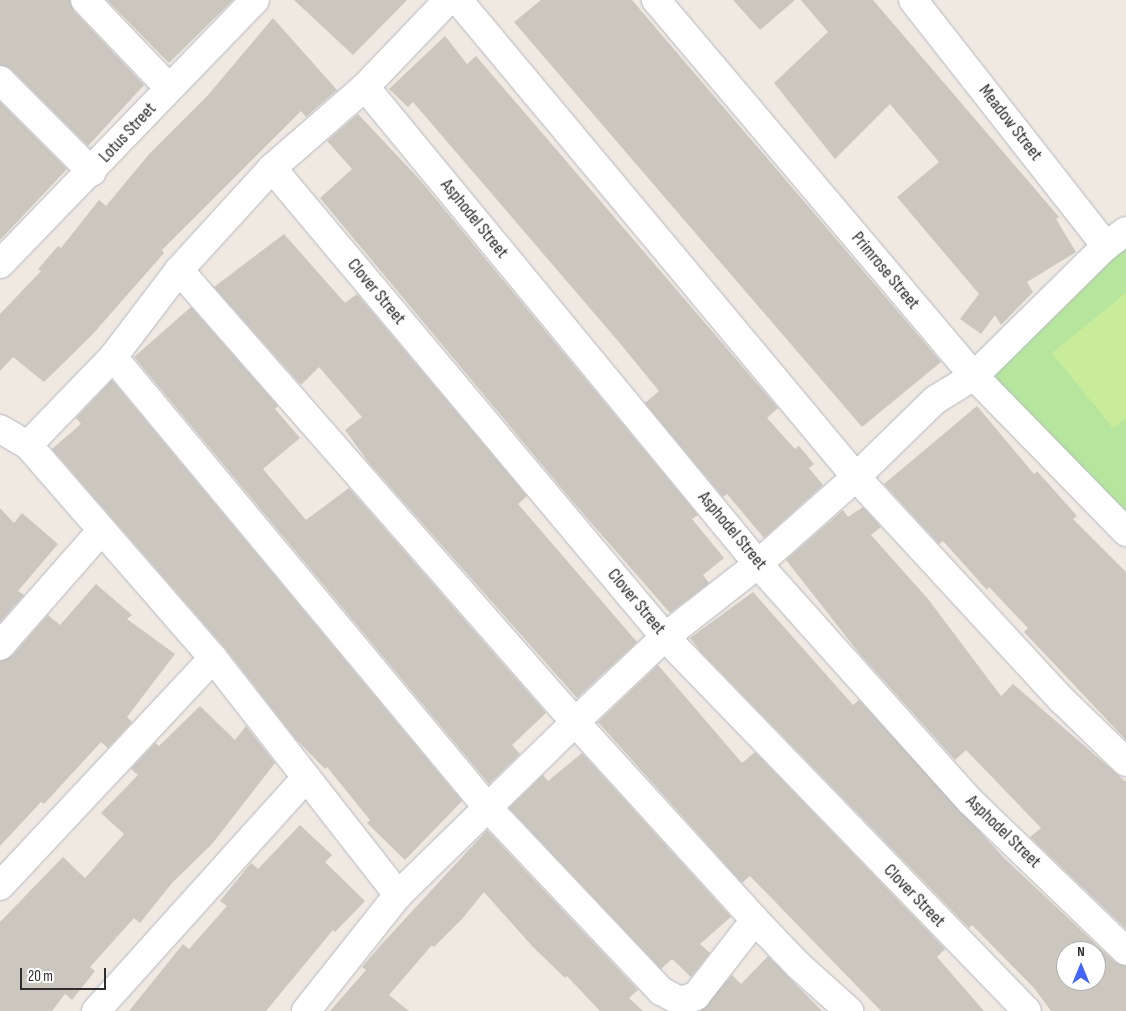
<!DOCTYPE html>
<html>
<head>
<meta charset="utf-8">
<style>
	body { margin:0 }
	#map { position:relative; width:1126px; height:1011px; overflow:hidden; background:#efe9e1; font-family:"Sofia Sans Condensed",sans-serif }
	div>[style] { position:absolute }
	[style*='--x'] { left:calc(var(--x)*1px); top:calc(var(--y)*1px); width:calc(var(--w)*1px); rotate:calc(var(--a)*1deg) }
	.green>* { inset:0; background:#b6e59e }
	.pitch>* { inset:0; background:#c9ec9a }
	.building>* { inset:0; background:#cbc7bf }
	.roads { filter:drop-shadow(0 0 1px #b4b7c1) drop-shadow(0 0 1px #b4b7c1) }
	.street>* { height:28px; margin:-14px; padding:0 14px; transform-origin:14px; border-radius:14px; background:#fff }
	span { translate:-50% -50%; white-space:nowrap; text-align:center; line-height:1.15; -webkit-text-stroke:5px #fff; paint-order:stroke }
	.street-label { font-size:18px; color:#2e2e2e }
	.north { position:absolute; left:1056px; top:941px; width:50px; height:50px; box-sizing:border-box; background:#fff; border:1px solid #ababab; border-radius:50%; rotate:0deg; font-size:14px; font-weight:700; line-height:20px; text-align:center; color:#2e2e2e }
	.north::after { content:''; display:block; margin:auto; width:18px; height:22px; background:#4264fb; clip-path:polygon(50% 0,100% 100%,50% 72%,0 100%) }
	.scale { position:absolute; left:20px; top:968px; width:86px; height:22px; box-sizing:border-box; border:2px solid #2e2e2e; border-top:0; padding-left:6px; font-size:15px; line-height:18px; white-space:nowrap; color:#2e2e2e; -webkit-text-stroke:4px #fff; paint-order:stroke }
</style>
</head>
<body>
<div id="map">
	<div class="green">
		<i style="clip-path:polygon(1126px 233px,1126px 516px,986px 373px)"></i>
	</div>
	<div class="pitch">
		<i style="clip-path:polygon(1126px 293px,1126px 418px,1113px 428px,1052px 353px)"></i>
	</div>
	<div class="building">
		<i style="clip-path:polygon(0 0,70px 0,74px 11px,144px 85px,88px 146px,11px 69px,0 65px)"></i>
		<i style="clip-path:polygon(107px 0,233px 0,169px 63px)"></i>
		<i style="clip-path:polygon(294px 0,407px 0,353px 55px)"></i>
		<i style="clip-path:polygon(541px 0,632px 0,941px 362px,862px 427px,514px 22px)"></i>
		<i style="clip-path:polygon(733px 0,795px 0,760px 30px)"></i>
		<i style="clip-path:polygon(801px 0,873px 0,1059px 217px,1056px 219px,1076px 252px,1027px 282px,1033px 292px,1001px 325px,995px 315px,981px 334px,960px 319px,979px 294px,897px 197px,939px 162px,890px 104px,835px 159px,774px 83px,828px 32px)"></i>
		<i style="clip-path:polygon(273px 18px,337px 90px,306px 117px,301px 111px,162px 250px,164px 253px,92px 335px,44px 382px,13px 357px,0 371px,0 314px,41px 271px,38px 269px,58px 246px,61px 248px,99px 200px,106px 206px,150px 153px,208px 95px)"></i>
		<i style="clip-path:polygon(445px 36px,467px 64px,476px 56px,778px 408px,767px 418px,795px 449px,799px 446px,814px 464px,809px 468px,823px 485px,764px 538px,727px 494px,723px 497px,645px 403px,659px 391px,618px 341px,413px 102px,408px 107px,389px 89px)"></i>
		<i style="clip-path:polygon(0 102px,67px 169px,0 240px)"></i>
		<i style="clip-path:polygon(358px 114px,420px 180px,698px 515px,692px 519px,724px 558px,703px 575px,709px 583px,670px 613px,573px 502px,320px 198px,352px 169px,327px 141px)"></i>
		<i style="clip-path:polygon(284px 234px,345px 303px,357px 294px,527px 496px,518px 504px,637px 642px,577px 698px,369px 463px,345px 430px,362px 417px,319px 367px,301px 385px,214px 287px)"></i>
		<i style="clip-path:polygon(191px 307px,278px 406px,275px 409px,300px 438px,263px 469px,306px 520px,349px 488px,546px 713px,512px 745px,520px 754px,489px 784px,134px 357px)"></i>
		<i style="clip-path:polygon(112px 380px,462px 801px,405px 860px,367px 823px,370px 820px,327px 767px,325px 769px,295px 738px,225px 648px,52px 449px,81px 424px,76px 418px)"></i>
		<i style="clip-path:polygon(977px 406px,1034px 474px,1037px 471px,1077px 516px,1073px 519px,1126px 572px,1126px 740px,1024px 632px,1028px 628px,989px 587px,987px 590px,943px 541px,939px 544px,884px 484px)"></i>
		<i style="clip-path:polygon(863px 507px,881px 527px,871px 535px,928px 599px,1001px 696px,1013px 684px,1126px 782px,1126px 929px,1030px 837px,1041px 828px,966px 750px,955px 760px,859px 653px,786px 560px,843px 510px,848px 517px)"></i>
		<i style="clip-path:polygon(0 508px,14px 523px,22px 513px,58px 544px,18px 591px,24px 595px,0 622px)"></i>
		<i style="clip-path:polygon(96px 584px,132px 615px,127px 619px,175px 654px,127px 717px,132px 722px,108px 748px,101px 742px,44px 804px,41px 802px,0 846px,0 661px,12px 656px,48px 615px,60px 625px)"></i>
		<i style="clip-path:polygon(evenodd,753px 592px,853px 705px,859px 700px,1005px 859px,1115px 962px,1126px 966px,1126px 1011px,1051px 1011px,1034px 988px,972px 925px,969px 928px,700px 651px,690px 638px,753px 592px,1066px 951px,1096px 951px,1096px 981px,1066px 981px,1066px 951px)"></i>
		<i style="clip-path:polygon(658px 665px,742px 763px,755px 752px,945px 949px,937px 957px,984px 1011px,881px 1011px,750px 876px,742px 883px,598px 722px)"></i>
		<i style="clip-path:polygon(200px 706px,235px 740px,246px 726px,275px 763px,212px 844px,172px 883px,140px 923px,134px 918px,90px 967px,95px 971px,72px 1000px,65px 994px,52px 1011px,0 1011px,0 922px,63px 857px,85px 878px,124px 834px,101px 813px,138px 775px,131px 769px,155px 743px,159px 746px)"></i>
		<i style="clip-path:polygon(582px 753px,731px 917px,700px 944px,710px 953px,691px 977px,672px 959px,661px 969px,509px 808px,543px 775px,548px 781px)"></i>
		<i style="clip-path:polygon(300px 825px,332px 855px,325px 862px,365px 901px,335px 932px,333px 930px,266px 1011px,129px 1011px,183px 944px,189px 949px,227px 906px,220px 901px,251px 863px,258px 869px)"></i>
		<i style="clip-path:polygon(487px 830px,638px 990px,629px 998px,643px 1011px,600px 1011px,567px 976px,565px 978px,533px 947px,484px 892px,462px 919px,434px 947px,432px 945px,389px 995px,409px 1011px,330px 1011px,366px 970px,362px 967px,380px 946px)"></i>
		<i style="clip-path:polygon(768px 956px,822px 1011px,700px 1011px,732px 975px,741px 984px)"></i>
	</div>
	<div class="roads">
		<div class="street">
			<i style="--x:85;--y:0;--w:122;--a:46.3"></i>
			<i style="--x:458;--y:0;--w:621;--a:50.16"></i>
			<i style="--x:856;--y:477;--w:304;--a:47.3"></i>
			<i style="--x:1062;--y:700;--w:89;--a:44.1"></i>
			<i style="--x:656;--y:0;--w:492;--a:49.8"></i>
			<i style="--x:974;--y:376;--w:218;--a:45.7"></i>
			<i style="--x:913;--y:0;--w:313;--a:51.9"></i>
			<i style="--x:0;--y:80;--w:130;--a:45"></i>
			<i style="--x:365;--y:87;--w:618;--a:50.51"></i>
			<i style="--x:758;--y:564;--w:318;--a:48.2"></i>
			<i style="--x:970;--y:801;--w:216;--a:43.9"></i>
			<i style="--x:272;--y:168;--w:612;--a:50.04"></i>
			<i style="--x:665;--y:637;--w:520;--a:45.93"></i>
			<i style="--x:0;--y:264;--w:367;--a:-46"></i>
			<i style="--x:179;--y:270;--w:601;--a:48.78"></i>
			<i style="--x:575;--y:722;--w:268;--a:47.7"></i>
			<i style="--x:755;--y:920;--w:62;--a:46.3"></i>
			<i style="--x:798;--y:965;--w:69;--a:42"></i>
			<i style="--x:113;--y:357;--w:587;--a:50.26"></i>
			<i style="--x:488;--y:808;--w:252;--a:46.6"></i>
			<i style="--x:661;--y:991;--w:21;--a:28"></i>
			<i style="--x:680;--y:1001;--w:17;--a:-17"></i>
			<i style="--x:696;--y:996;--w:96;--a:-52.2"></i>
			<i style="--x:0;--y:429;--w:32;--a:30"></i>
			<i style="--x:28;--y:445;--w:282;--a:49"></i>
			<i style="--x:213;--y:658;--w:301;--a:52"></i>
			<i style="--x:28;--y:445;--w:122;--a:-46"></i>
			<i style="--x:113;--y:357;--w:109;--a:-52.8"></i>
			<i style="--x:179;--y:270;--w:138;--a:-47.6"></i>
			<i style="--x:272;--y:168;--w:123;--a:-41.1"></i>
			<i style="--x:365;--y:87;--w:120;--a:-46.3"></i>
			<i style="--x:0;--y:646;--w:152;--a:-48.7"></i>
			<i style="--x:0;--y:886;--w:312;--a:-46.9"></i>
			<i style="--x:96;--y:1011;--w:312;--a:-48"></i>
			<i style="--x:306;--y:1011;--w:148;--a:-51.6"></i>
			<i style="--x:398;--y:895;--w:248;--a:-44.3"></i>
			<i style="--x:575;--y:722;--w:124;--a:-43.4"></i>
			<i style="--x:665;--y:637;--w:118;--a:-38.1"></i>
			<i style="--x:758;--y:564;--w:131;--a:-41.6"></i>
			<i style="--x:856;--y:477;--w:110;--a:-44.3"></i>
			<i style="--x:935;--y:400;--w:46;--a:-31.6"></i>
			<i style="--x:974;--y:376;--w:185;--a:-44.6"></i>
			<i style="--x:1106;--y:246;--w:25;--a:-37"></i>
		</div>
	</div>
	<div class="street-label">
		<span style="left:1010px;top:123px;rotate:52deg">Meadow Street</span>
		<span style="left:128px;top:133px;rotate:-47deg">Lotus Street</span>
		<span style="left:474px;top:219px;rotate:51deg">Asphodel Street</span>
		<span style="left:885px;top:271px;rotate:50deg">Primrose Street</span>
		<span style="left:376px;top:292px;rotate:50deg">Clover Street</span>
		<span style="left:732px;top:531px;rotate:50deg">Asphodel Street</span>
		<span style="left:636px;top:602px;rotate:50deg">Clover Street</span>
		<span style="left:1003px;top:832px;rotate:44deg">Asphodel Street</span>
		<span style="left:914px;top:896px;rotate:46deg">Clover Street</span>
	</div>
	<div class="north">N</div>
	<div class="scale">20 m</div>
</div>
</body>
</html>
